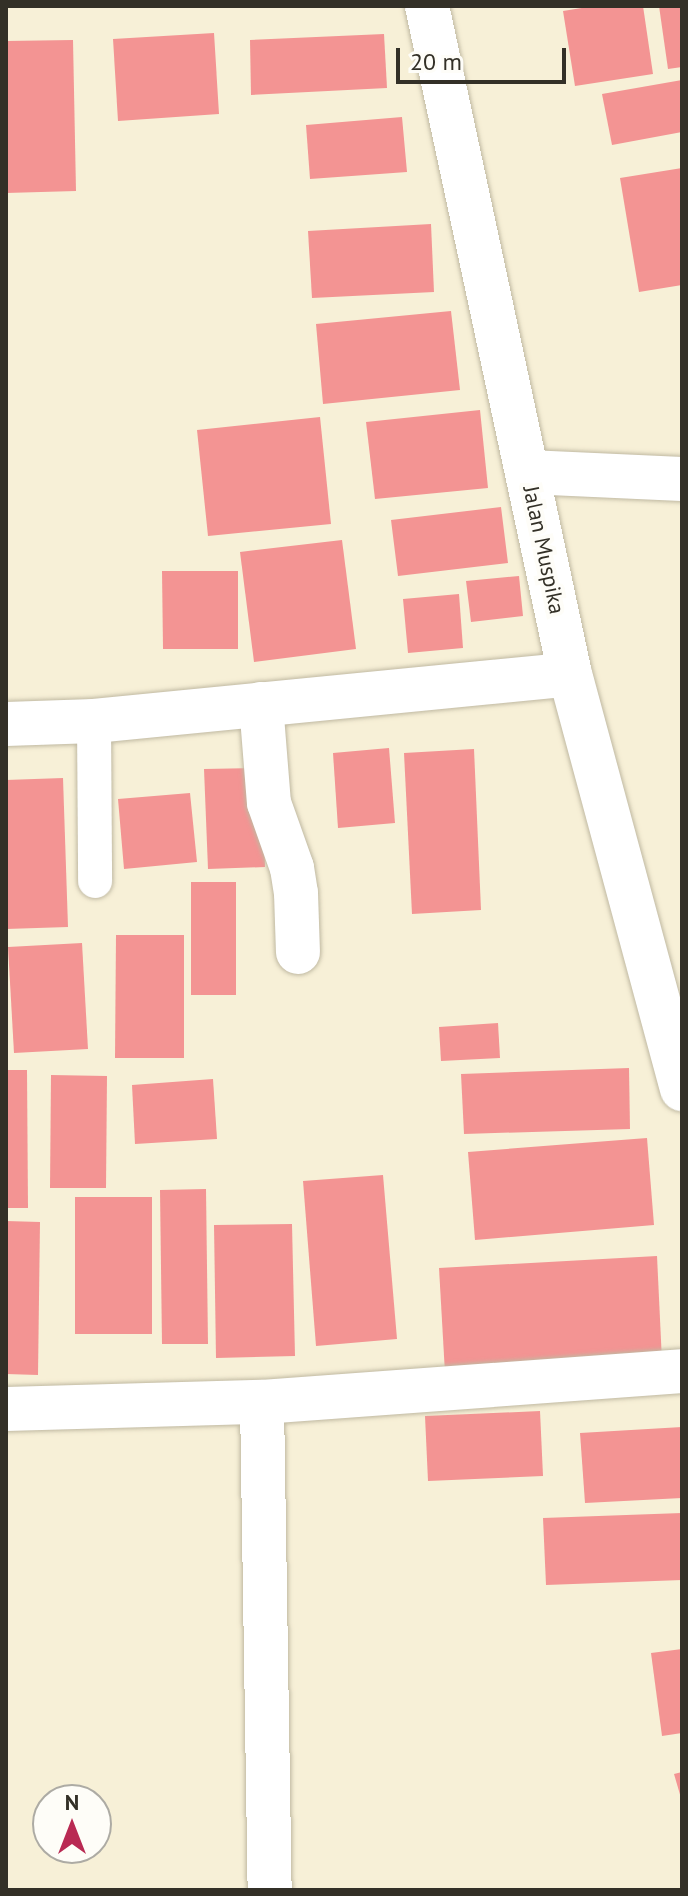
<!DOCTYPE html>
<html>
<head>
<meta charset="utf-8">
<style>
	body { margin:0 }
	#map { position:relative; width:688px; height:1896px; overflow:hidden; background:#f7f0d7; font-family:"PT Sans",sans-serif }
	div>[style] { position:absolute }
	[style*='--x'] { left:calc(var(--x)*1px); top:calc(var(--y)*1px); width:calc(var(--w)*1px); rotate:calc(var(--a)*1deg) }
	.building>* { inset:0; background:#f39493 }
	.roads { filter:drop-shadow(0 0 2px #c0b9a2) drop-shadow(0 0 2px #c0b9a2) }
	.service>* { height:34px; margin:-17px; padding:0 17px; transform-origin:17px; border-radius:17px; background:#fff }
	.minor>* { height:44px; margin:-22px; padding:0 22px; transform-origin:22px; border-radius:22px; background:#fff }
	span { translate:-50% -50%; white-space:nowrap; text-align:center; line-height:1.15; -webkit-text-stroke:8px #fefdf8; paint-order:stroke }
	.street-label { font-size:22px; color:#333027 }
	.frame { position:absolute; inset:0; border:8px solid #333027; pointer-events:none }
	.north { position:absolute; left:32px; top:1784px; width:80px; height:80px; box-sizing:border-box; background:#fefdf8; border:2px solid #adaba4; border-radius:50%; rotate:0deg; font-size:22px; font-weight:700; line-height:32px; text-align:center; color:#333027 }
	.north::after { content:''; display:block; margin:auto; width:28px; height:36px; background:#b92a53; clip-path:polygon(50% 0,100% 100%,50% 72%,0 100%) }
	.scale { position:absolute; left:396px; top:48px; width:170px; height:36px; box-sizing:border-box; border:4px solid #333027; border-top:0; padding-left:10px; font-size:24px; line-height:28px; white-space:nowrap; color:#333027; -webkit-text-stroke:6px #fefdf8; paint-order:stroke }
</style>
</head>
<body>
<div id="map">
	<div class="building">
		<i style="clip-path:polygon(594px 6px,643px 6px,653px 74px,575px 86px,563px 11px)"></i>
		<i style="clip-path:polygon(659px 6px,682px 6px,682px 67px,668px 69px)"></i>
		<i style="clip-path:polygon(214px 33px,219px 114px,118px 121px,113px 39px)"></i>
		<i style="clip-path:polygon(384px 34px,387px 88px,251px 95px,250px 40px)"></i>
		<i style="clip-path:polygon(73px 40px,76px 191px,6px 193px,6px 41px)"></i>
		<i style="clip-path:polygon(682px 80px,682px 132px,612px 145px,602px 94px)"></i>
		<i style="clip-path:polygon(402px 117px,407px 172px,310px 179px,306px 125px)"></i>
		<i style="clip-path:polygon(682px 168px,682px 285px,639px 292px,620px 178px)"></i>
		<i style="clip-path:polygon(431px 224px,434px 292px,312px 298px,308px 231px)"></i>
		<i style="clip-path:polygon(451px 311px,460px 390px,323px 404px,316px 324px)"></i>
		<i style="clip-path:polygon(480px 410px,488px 488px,375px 499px,366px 422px)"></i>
		<i style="clip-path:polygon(320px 417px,331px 524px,208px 536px,197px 430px)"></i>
		<i style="clip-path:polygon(501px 507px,508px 563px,398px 576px,391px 520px)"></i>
		<i style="clip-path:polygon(342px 540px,356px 649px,254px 662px,240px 552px)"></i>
		<i style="clip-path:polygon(162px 571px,238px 571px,238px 649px,163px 649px)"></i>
		<i style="clip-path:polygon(519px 576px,523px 616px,471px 622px,466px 581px)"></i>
		<i style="clip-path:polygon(459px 594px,463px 648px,408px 653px,403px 599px)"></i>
		<i style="clip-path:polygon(389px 748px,395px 823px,338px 828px,333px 753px)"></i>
		<i style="clip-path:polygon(474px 749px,481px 910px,412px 914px,404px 753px)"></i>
		<i style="clip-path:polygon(262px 768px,265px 867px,208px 869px,204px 769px)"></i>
		<i style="clip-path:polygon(63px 778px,68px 927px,6px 929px,6px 780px)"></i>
		<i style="clip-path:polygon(190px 793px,197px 862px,124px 869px,118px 799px)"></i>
		<i style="clip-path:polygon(191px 882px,236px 882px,236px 995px,191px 995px)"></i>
		<i style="clip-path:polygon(116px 935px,184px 935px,184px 1058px,115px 1058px)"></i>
		<i style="clip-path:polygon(82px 943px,88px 1049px,14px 1053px,8px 947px)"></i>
		<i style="clip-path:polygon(498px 1023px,500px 1058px,441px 1061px,439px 1027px)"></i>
		<i style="clip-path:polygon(629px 1068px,630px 1129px,464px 1134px,461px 1074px)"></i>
		<i style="clip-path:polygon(6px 1070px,27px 1070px,28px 1208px,6px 1208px)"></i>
		<i style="clip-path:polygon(51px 1075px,107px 1076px,106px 1188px,50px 1188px)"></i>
		<i style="clip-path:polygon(213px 1079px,217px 1139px,135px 1144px,132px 1085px)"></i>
		<i style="clip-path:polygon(647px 1138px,654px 1225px,475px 1240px,468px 1152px)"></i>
		<i style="clip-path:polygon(383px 1175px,397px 1339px,316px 1346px,303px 1181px)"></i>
		<i style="clip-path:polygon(206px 1189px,208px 1344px,162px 1344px,160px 1190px)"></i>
		<i style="clip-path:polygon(75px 1197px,152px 1197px,152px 1334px,75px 1334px)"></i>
		<i style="clip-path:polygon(6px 1221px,40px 1222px,38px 1375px,6px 1374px)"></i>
		<i style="clip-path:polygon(292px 1224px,295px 1356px,216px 1358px,214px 1225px)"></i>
		<i style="clip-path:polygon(657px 1256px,662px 1361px,445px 1373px,439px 1268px)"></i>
		<i style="clip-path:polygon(540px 1411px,543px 1476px,428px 1481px,425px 1416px)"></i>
		<i style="clip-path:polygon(682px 1427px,682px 1498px,585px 1503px,580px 1433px)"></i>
		<i style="clip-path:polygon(682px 1513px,682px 1580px,546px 1585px,543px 1518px)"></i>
		<i style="clip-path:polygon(682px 1649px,682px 1733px,662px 1736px,651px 1653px)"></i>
		<i style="clip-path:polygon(682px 1772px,682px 1797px,681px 1798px,674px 1774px)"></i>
	</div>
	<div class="roads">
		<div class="service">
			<i style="--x:94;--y:721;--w:160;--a:89.6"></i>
		</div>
		<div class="minor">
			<i style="--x:427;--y:6;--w:683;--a:77.92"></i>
			<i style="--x:570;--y:674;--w:430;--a:74.9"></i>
			<i style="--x:528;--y:472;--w:154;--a:2.6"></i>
			<i style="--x:261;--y:704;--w:99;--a:85.4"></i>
			<i style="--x:269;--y:803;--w:69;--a:70.5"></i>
			<i style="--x:292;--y:868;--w:25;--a:81"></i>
			<i style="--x:296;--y:893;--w:59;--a:88.1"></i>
			<i style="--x:6;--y:724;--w:88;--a:-2"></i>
			<i style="--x:94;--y:721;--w:478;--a:-5.6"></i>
			<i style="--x:262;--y:1402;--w:488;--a:89.1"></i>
			<i style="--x:6;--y:1409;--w:256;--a:-1.6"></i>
			<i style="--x:262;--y:1402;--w:421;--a:-4.2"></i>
		</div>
	</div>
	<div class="street-label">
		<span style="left:544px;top:550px;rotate:78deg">Jalan Muspika</span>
	</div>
	<div class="frame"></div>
	<div class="north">N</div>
	<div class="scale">20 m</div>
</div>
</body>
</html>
